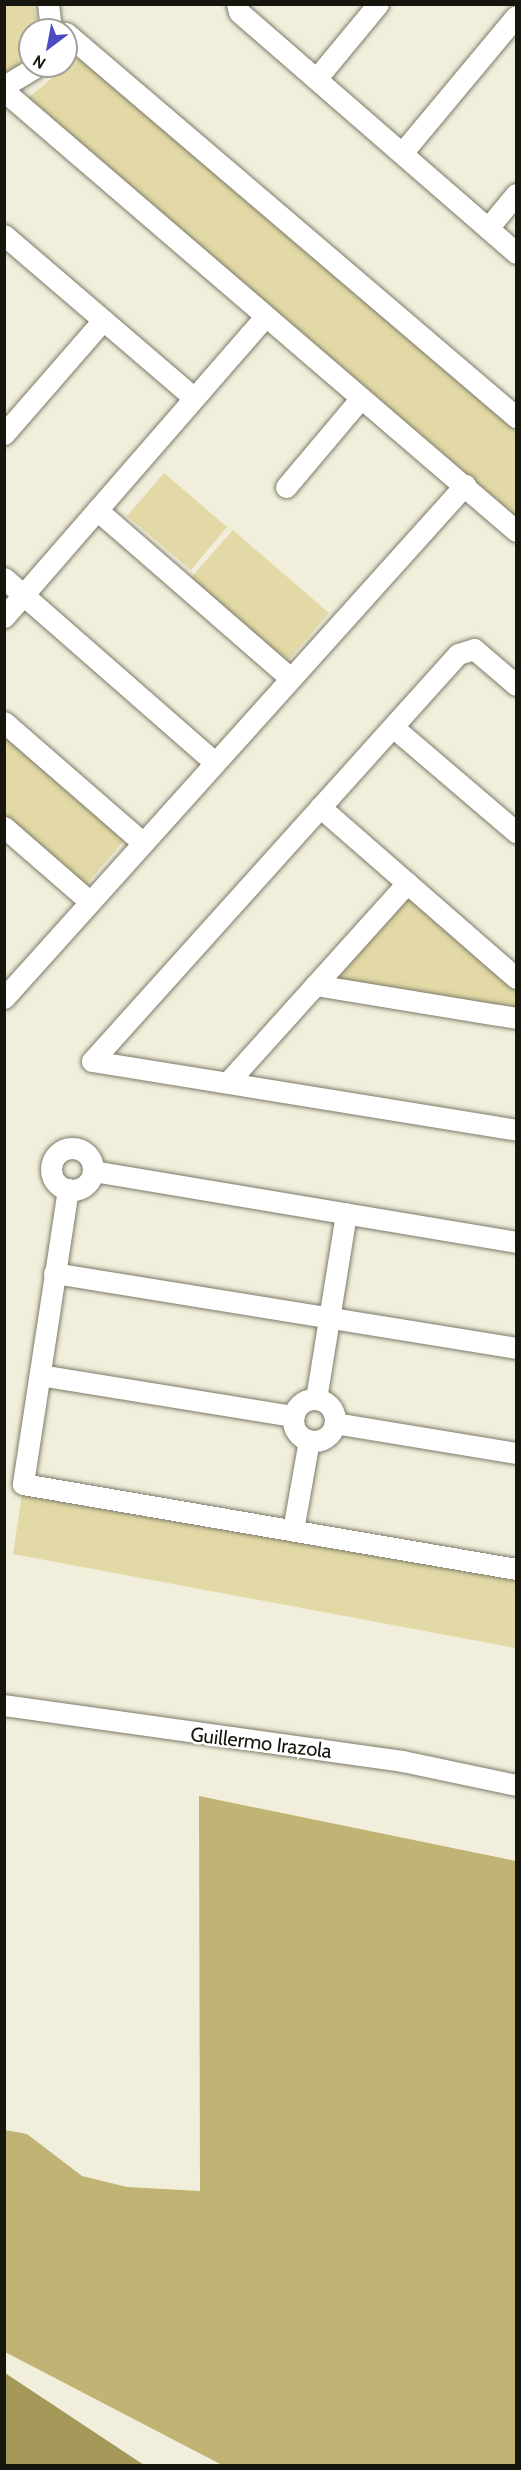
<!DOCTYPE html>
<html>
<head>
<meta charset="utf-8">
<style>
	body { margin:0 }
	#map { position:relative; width:521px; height:2470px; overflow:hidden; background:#f1eedb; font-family:Cabin,sans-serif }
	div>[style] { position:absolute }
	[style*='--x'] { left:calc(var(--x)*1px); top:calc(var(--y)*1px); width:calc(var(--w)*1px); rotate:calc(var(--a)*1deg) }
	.green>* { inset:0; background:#e2d9a6 }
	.forest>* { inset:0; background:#c0b373 }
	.water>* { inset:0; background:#a59959 }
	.roads { filter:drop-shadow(0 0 2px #7d7a69) drop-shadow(0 0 2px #7d7a69) }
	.minor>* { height:21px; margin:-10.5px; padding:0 10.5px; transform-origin:10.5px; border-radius:10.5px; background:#fff }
	.minor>.ring { margin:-10.5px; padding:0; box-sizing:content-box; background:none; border:21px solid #fff; border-radius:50% }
	span { translate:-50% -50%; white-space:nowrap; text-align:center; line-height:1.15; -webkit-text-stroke:5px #fff; paint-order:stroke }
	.street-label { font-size:20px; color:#16150e }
	.frame { position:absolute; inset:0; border:6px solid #16150e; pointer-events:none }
	.north { position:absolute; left:18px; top:18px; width:60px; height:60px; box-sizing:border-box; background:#fff; border:2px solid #a2a19f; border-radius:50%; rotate:212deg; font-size:16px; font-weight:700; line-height:24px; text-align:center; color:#16150e }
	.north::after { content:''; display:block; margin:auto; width:21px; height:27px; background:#4b4cc2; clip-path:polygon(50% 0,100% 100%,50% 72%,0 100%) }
</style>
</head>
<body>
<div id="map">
	<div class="green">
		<i style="clip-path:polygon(5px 5px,33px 5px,39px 25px,39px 30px,30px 30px,30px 57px,5px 76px)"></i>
		<i style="clip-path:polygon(67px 47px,516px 431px,516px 522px,26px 100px,66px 66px)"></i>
		<i style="clip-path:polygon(164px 473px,227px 527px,191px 570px,127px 516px)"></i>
		<i style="clip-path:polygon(233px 530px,329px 613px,284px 665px,187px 582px)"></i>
		<i style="clip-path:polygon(5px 734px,126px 838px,85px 886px,5px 815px)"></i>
		<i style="clip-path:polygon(408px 895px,516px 989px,516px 1010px,328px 980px)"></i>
		<i style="clip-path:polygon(22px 1494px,516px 1580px,516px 1648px,13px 1554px)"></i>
	</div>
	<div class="forest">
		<i style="clip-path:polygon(199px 1796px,516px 1861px,516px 2465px,222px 2465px,5px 2352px,5px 2130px,27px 2134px,82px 2176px,127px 2187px,200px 2191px)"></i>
	</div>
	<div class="water">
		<i style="clip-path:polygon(4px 2373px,5px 2373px,144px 2465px,5px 2465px)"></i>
	</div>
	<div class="roads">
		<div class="minor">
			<i style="--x:48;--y:4;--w:26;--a:83"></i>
			<i style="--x:237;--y:4;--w:8;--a:76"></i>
			<i style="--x:239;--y:12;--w:367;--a:41"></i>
			<i style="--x:66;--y:33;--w:592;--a:40.48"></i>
			<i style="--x:316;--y:79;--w:97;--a:-50.4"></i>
			<i style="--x:4;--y:86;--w:39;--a:-31"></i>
			<i style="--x:4;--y:91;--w:675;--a:40.67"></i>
			<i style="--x:402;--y:153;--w:178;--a:-50.2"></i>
			<i style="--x:488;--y:228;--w:44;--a:-50.5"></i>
			<i style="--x:4;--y:235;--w:250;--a:40.6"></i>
			<i style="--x:4;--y:434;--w:151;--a:-49"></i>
			<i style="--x:286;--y:487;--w:116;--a:-49.9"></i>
			<i style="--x:97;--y:510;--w:256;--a:41"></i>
			<i style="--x:4;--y:578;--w:279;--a:41.2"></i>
			<i style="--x:4;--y:617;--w:396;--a:-49"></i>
			<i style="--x:4;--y:722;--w:181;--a:41"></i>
			<i style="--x:393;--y:727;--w:162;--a:40.5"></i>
			<i style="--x:320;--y:807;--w:260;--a:41.1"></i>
			<i style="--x:4;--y:827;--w:111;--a:41"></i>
			<i style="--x:315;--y:985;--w:204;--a:9.3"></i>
			<i style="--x:4;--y:998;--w:690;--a:-48.06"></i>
			<i style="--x:92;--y:1061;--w:547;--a:-48.04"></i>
			<i style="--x:458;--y:654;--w:17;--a:-17"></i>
			<i style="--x:474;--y:649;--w:55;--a:40.6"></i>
			<i style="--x:92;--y:1061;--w:430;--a:9.2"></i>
			<i style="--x:228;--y:1082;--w:268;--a:-48"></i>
			<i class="ring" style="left:51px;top:1148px;width:21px;height:21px"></i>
			<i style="--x:93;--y:1171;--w:429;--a:9.5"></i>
			<i style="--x:68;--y:1189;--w:298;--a:98.7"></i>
			<i style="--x:23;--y:1484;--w:500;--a:9.78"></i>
			<i style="--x:54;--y:1273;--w:468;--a:9.2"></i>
			<i style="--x:40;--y:1375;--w:257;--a:9.2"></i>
			<i style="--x:316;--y:1399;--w:188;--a:-80.8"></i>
			<i class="ring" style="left:293px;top:1399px;width:21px;height:21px"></i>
			<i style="--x:335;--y:1423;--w:183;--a:9.4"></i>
			<i style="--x:293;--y:1530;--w:91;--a:-79.9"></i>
			<i style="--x:4;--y:1705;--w:402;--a:8"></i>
			<i style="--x:402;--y:1761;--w:116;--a:11.9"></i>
		</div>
	</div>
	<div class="street-label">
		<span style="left:261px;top:1743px;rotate:7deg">Guillermo Irazola</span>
	</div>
	<div class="frame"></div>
	<div class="north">N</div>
</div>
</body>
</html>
